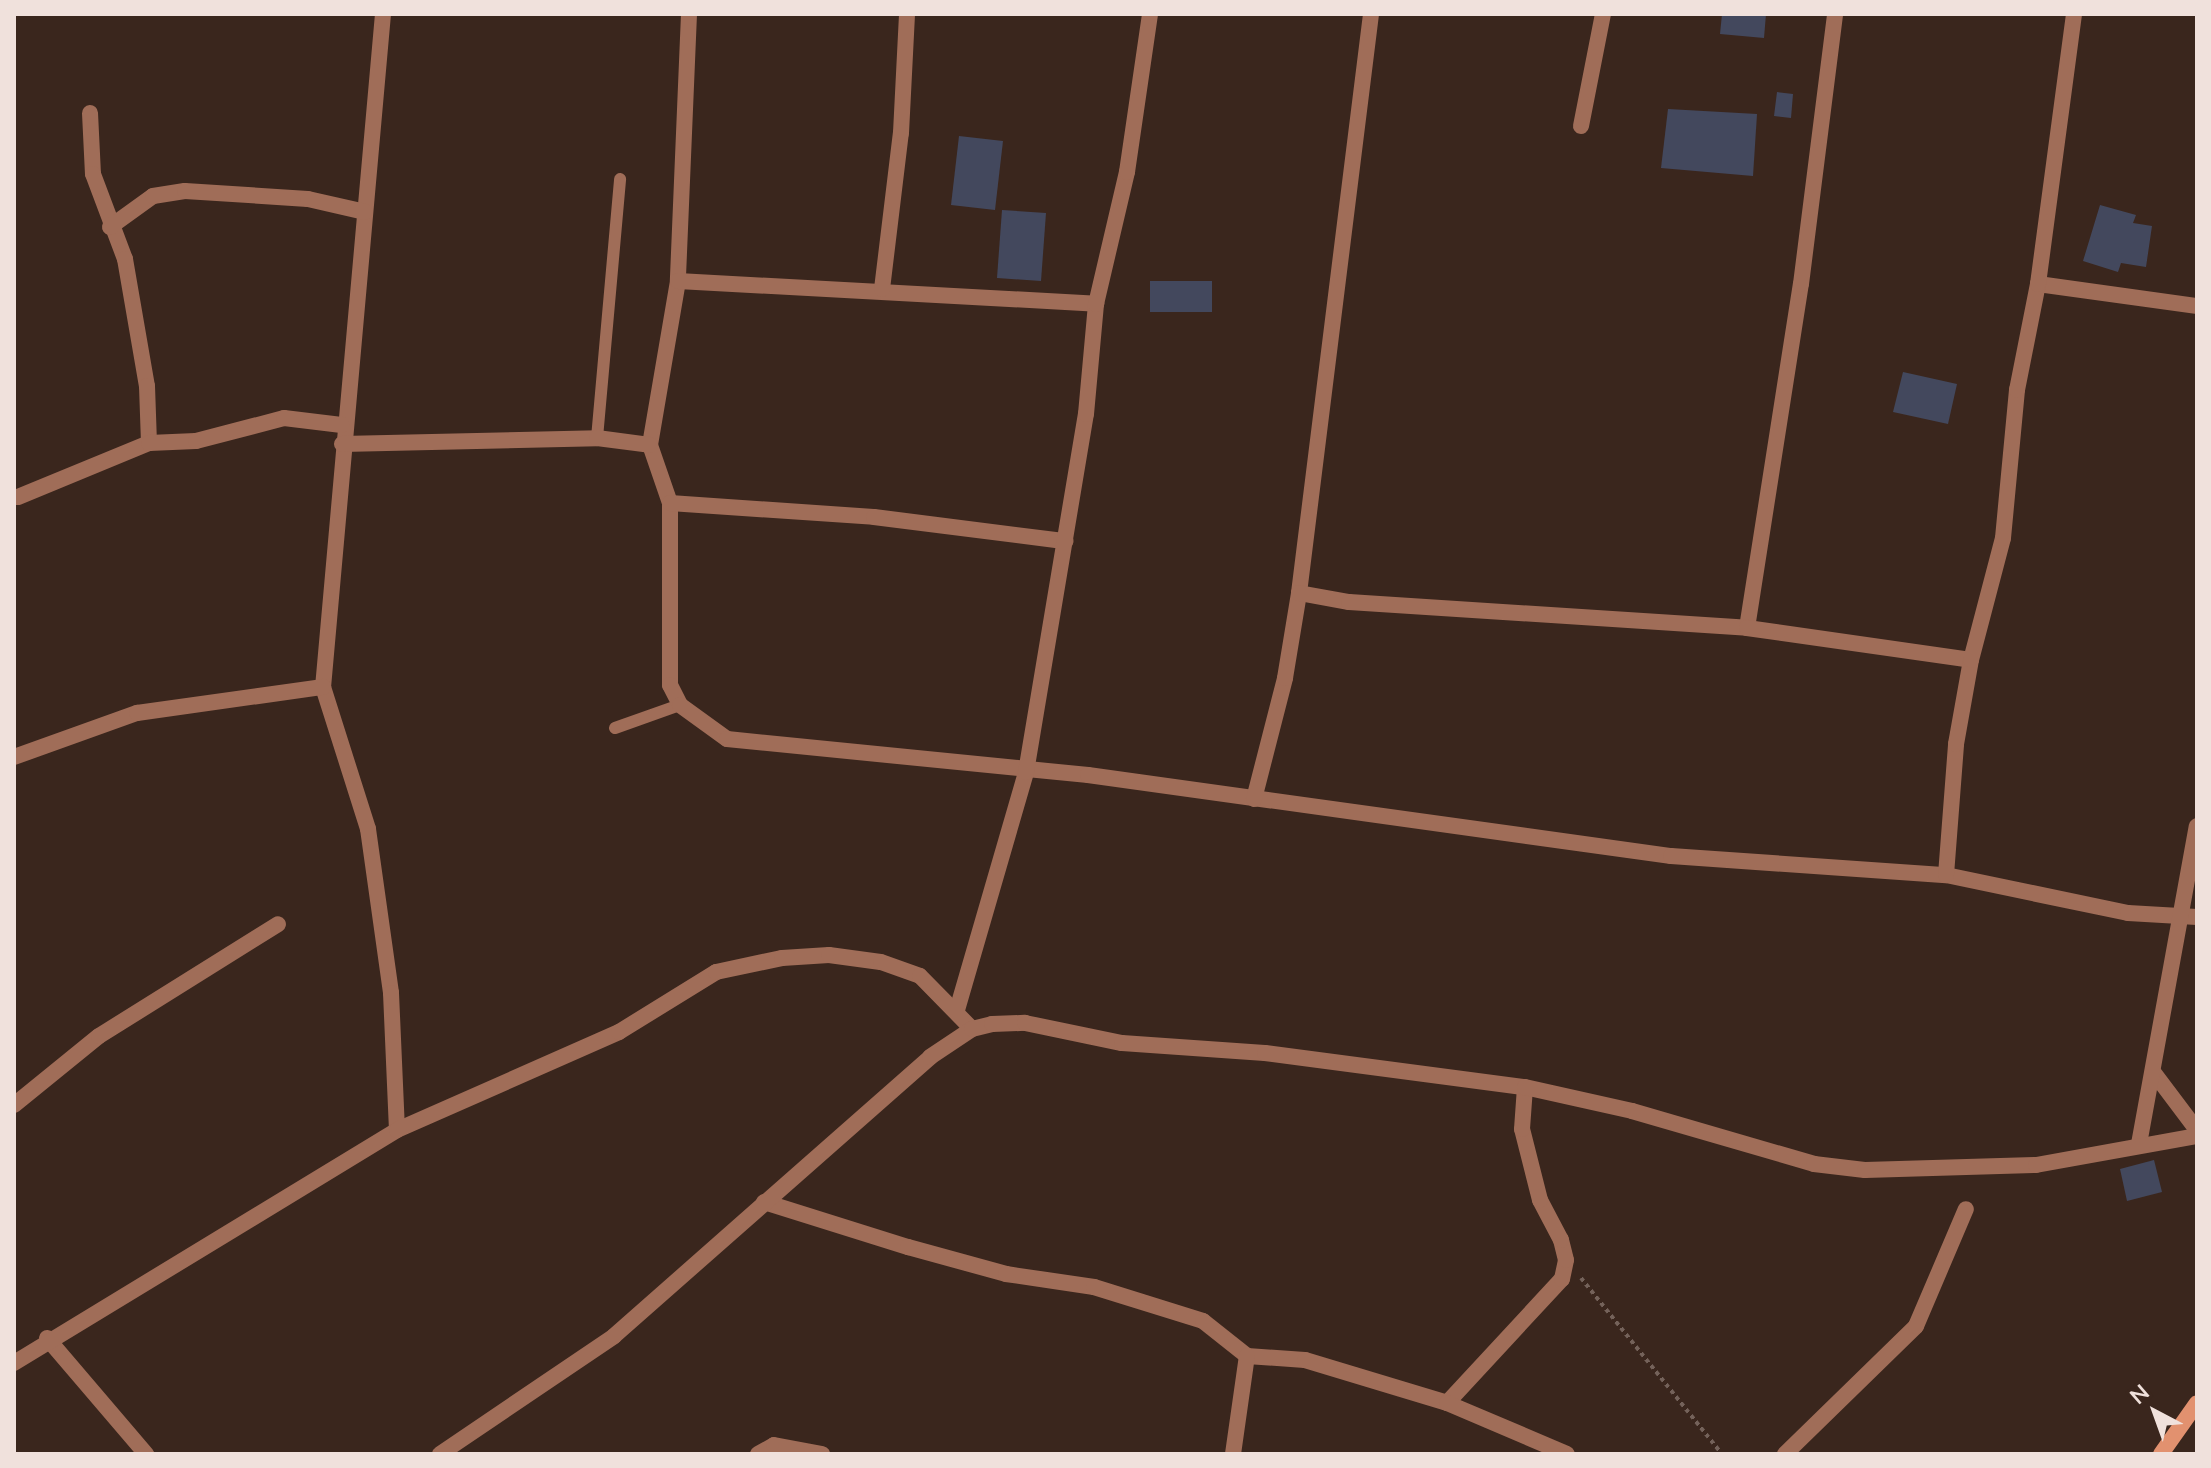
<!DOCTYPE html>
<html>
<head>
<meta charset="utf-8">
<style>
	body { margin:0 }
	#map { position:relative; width:2211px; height:1468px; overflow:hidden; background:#3a261d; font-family:Mulish,sans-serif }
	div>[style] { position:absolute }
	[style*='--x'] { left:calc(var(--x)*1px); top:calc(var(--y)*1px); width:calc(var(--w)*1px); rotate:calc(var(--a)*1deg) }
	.building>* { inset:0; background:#43485d }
	.path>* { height:4px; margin-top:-2px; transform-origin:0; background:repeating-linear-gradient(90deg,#74625a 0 4px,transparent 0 8px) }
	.lane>* { height:12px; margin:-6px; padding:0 6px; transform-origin:6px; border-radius:6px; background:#a06d58 }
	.street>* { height:16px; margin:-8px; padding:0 8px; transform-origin:8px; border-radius:8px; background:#a06d58 }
	.secondary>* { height:16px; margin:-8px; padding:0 8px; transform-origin:8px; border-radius:8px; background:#e2916f }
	span { translate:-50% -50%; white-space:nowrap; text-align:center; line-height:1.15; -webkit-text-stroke:6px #3a261d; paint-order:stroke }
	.frame { position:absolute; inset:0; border:16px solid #f0e1dc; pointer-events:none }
	.north { position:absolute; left:2115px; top:1372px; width:80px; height:80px; -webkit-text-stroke:6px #3a261d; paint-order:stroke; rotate:319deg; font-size:22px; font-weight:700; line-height:32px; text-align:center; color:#f0e1dc }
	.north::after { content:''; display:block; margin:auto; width:28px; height:36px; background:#f0e1dc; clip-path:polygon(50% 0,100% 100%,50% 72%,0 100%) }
</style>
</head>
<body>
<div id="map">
	<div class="building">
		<i style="clip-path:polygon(1722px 14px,1766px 14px,1764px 38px,1720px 34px)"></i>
		<i style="clip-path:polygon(1777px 92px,1793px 94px,1791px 118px,1774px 116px)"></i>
		<i style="clip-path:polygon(1668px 109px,1757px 114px,1753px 176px,1661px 168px)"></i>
		<i style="clip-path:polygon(959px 136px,1003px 141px,995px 210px,951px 205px)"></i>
		<i style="clip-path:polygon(2100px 205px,2136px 215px,2133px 223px,2152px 226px,2146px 267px,2121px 263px,2118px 272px,2083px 261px)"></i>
		<i style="clip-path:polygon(1002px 210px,1046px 213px,1041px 281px,997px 278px)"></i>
		<i style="clip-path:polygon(1150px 281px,1212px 281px,1212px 312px,1150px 312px)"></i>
		<i style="clip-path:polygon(1903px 372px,1957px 384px,1948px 424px,1893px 412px)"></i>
		<i style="clip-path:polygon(2154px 1160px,2162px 1192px,2127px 1201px,2120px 1169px)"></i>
	</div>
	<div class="path">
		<i style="--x:1581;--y:1278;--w:226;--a:51.3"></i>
	</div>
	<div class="lane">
		<i style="--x:597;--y:438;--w:260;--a:-84.9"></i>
		<i style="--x:615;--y:728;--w:69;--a:-19.5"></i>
	</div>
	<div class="street">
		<i style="--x:383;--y:14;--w:676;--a:95.09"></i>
		<i style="--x:323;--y:687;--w:149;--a:72.4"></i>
		<i style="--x:368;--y:829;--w:166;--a:82"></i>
		<i style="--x:391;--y:993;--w:137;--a:87.5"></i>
		<i style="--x:689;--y:14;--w:267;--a:92.4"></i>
		<i style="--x:678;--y:281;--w:166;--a:99.7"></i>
		<i style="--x:650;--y:445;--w:61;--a:71"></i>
		<i style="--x:670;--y:503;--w:182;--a:90"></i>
		<i style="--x:670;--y:685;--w:22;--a:63"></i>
		<i style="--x:680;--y:705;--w:58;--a:35.9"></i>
		<i style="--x:727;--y:739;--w:363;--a:5.7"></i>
		<i style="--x:1088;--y:775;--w:589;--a:7.91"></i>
		<i style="--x:1671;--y:856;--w:276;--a:4"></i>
		<i style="--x:1946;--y:875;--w:186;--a:11.8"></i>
		<i style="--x:2128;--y:913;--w:69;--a:3.3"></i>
		<i style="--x:90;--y:113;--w:61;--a:87.2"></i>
		<i style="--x:93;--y:174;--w:91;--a:69.4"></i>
		<i style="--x:125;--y:259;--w:129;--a:80.2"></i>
		<i style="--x:147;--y:386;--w:57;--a:88"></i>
		<i style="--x:1581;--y:126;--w:114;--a:-78.9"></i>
		<i style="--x:110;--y:227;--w:53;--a:-35.8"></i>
		<i style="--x:153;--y:196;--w:32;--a:-9"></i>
		<i style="--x:185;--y:191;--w:123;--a:3.7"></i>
		<i style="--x:308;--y:199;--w:58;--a:12.8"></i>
		<i style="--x:678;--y:281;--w:419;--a:3.1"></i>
		<i style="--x:2038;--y:284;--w:161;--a:7.9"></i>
		<i style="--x:882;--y:289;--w:157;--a:-83.1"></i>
		<i style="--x:901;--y:133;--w:119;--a:-87.1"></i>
		<i style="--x:342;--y:444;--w:255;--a:-1.3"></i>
		<i style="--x:597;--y:438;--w:53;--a:7.5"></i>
		<i style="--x:18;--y:497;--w:142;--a:-22.4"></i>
		<i style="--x:149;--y:443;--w:47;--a:-2.4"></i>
		<i style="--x:196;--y:441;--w:91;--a:-14.6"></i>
		<i style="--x:284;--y:418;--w:58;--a:6.9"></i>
		<i style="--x:670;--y:503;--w:204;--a:3.9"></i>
		<i style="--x:874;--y:517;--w:193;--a:7.2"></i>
		<i style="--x:1299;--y:593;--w:583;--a:-82.91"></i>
		<i style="--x:1747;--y:628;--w:348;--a:-81.1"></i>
		<i style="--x:1801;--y:284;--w:272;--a:-82.8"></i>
		<i style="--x:14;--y:757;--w:131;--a:-19.7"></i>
		<i style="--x:137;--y:713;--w:188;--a:-8"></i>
		<i style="--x:1254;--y:799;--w:125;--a:-75.6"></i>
		<i style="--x:1285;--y:678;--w:86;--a:-80.6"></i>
		<i style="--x:1299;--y:593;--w:51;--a:10.2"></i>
		<i style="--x:1349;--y:602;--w:399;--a:3.7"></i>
		<i style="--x:1747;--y:628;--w:226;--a:8.1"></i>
		<i style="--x:1946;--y:875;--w:131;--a:-85.6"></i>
		<i style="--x:1956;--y:744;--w:85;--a:-79.9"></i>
		<i style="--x:1971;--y:660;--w:126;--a:-75.3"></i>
		<i style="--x:2003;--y:538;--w:149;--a:-84.6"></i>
		<i style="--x:2017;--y:390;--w:108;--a:-78.8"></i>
		<i style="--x:2038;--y:284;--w:272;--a:-82.4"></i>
		<i style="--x:957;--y:1010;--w:248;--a:-73.8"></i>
		<i style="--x:1026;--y:772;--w:363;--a:-80.5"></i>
		<i style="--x:1086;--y:414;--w:110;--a:-84.8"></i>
		<i style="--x:1096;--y:304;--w:136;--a:-76.8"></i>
		<i style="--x:1127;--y:172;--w:160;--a:-81.7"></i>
		<i style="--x:2154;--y:1073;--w:71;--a:53"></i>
		<i style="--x:14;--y:1105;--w:109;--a:-39.1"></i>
		<i style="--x:99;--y:1036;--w:211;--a:-32"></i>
		<i style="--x:2139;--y:1144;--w:323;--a:-79.7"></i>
		<i style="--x:764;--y:1202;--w:151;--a:17.4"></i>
		<i style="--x:908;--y:1247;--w:102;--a:15.4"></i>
		<i style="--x:1006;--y:1274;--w:89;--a:8.4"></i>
		<i style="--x:1094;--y:1287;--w:114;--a:17.3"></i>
		<i style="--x:1203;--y:1321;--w:56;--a:38.5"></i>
		<i style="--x:1247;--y:1356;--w:58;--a:3.9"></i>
		<i style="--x:1305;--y:1360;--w:148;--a:16.8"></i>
		<i style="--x:1447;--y:1403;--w:169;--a:-47.2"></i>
		<i style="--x:1562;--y:1279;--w:19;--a:-78"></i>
		<i style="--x:1566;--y:1260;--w:21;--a:-104"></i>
		<i style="--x:1561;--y:1240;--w:45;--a:-117.7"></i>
		<i style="--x:1540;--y:1200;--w:73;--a:-104.2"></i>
		<i style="--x:1522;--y:1129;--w:42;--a:-85.9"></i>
		<i style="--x:47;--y:1338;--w:153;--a:49.5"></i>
		<i style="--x:14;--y:1363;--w:448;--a:-31.3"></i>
		<i style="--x:397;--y:1130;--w:243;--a:-23.8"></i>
		<i style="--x:619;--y:1032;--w:114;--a:-31.7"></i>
		<i style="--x:716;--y:972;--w:67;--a:-12"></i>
		<i style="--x:782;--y:958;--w:47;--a:-3.7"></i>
		<i style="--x:829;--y:955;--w:52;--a:7.7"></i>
		<i style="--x:881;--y:962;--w:41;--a:19.7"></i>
		<i style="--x:920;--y:976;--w:74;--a:45.5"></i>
		<i style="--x:1447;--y:1403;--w:130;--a:23"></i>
		<i style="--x:440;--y:1454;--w:210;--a:-34.1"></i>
		<i style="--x:614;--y:1336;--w:422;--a:-41.4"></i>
		<i style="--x:930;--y:1057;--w:50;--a:-33.7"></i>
		<i style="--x:972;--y:1029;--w:21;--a:-14"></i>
		<i style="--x:992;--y:1024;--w:33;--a:-2"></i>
		<i style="--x:1025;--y:1023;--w:99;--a:11.7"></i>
		<i style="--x:1122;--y:1043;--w:143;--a:4"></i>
		<i style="--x:1265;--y:1053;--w:262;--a:7.5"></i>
		<i style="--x:1525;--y:1087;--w:110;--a:12.6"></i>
		<i style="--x:1632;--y:1111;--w:190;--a:16.2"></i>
		<i style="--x:1814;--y:1164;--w:51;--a:6.7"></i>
		<i style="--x:1865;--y:1170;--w:171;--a:-1.7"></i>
		<i style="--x:2036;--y:1165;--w:164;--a:-10.2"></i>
		<i style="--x:758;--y:1454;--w:18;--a:-29"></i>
		<i style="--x:774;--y:1445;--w:49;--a:10.6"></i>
		<i style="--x:1233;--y:1454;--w:99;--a:-81.9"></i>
		<i style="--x:1785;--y:1454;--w:183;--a:-44.3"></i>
		<i style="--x:1916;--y:1326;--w:127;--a:-66.9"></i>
	</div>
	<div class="secondary">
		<i style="--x:2161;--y:1454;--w:62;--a:-54.8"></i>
	</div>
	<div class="frame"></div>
	<div class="north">N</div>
</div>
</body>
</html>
